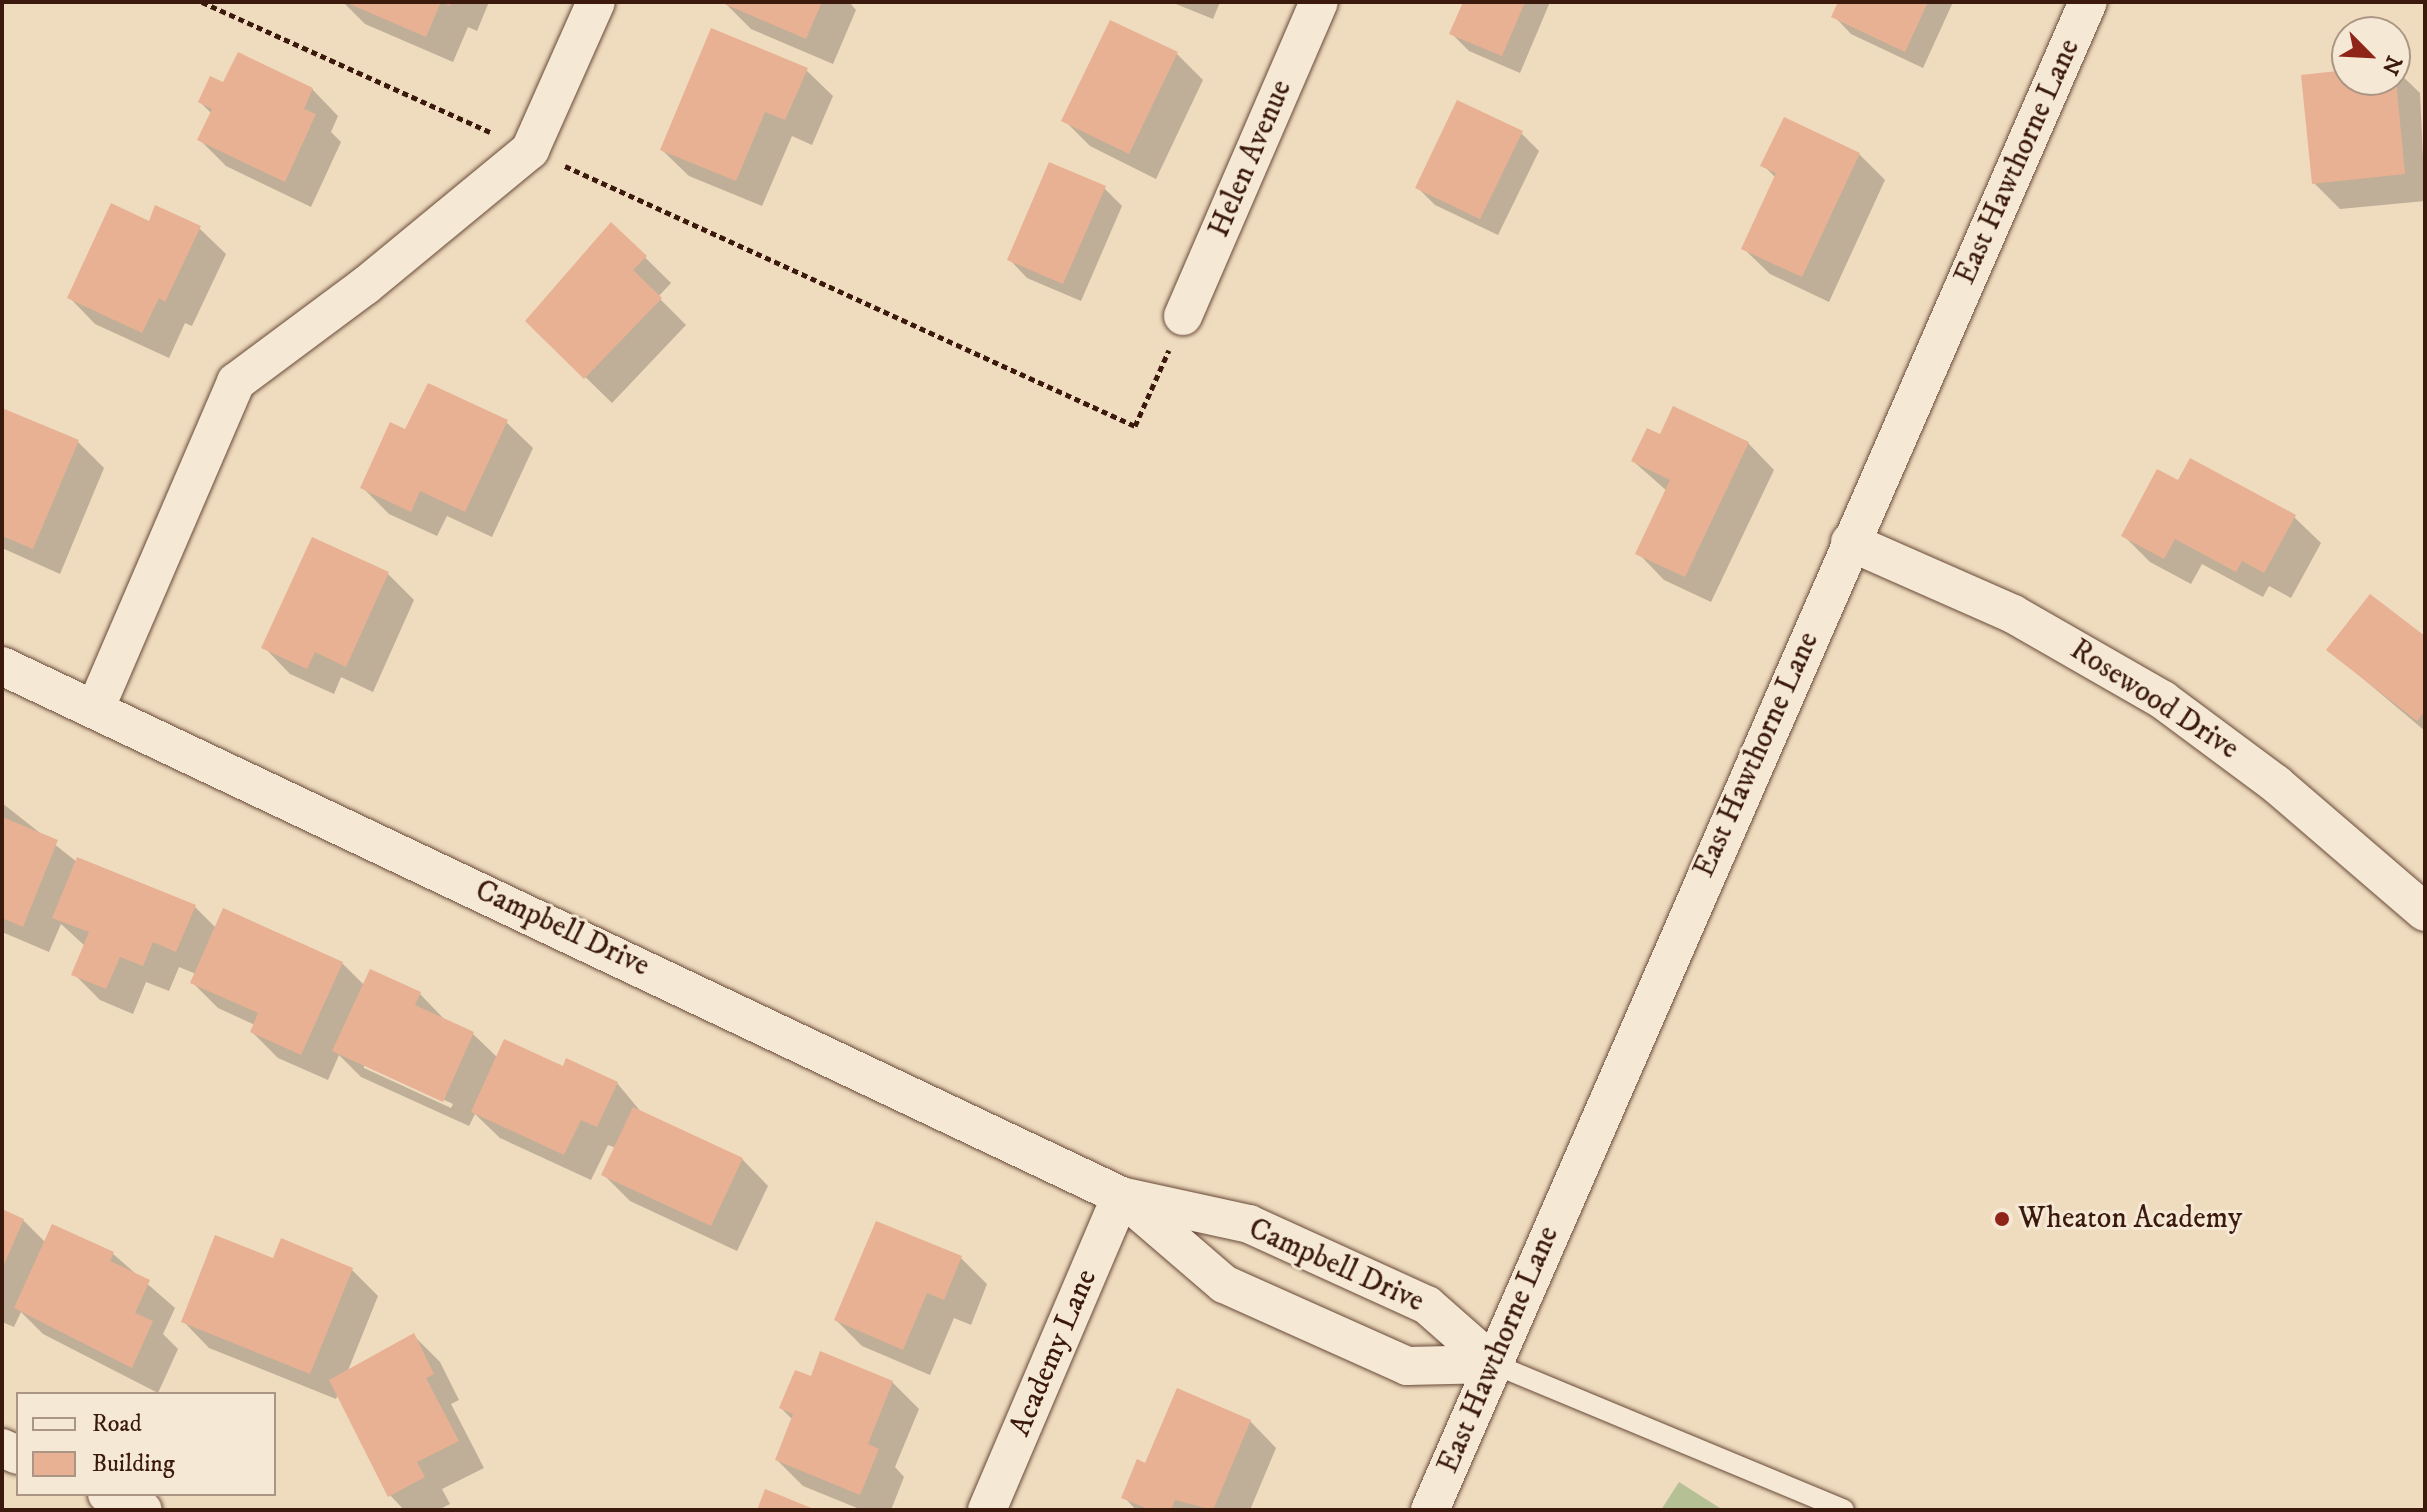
<!DOCTYPE html>
<html>
<head>
<meta charset="utf-8">
<style>
	body { margin:0 }
	#map { position:relative; width:2427px; height:1512px; overflow:hidden; background:#efdbbe; font-family:"IM FELL DW Pica",serif }
	div>[style] { position:absolute }
	[style*='--x'] { left:calc(var(--x)*1px); top:calc(var(--y)*1px); width:calc(var(--w)*1px); rotate:calc(var(--a)*1deg) }
	.green>* { inset:0; background:#b5c195 }
	.shadow>* { inset:0; background:#0003 }
	.building>* { inset:0; background:#e8b193 }
	.path>* { height:5px; margin-top:-2.5px; transform-origin:0; background:repeating-linear-gradient(90deg,#3b1a0d 0 6px,transparent 0 10px) }
	.roads { filter:drop-shadow(0 0 2px #684a39) drop-shadow(0 0 2px #684a39) }
	.service>* { height:20px; margin:-10px; padding:0 10px; transform-origin:10px; border-radius:10px; background:#f5e8d5 }
	.minor>* { height:38px; margin:-19px; padding:0 19px; transform-origin:19px; border-radius:19px; background:#f5e8d5 }
	.dots>* { width:22px; height:22px; translate:-50% -50%; box-sizing:border-box; border:4px solid #f5e8d5; border-radius:50% }
	span { translate:-50% -50%; white-space:nowrap; text-align:center; line-height:1.15; -webkit-text-stroke:6px #f5e8d5; paint-order:stroke }
	.street-label { font-size:30px; color:#3b1a0d }
	.poi-label { font-size:30px; color:#3b1a0d }
	.left { translate:0 -50%; text-align:left }
	.frame { position:absolute; inset:0; border:4px solid #3b1a0d; pointer-events:none }
	.legend { position:absolute; left:16px; top:1392px; width:260px; height:104px; box-sizing:border-box; background:#f5e8d5; border:2px solid #ab9685; margin:0; padding:10px 14px; list-style:none; font-size:24px; color:#3b1a0d }
	.legend li { display:flex; align-items:center; gap:16px; height:40px }
	.legend b { width:40px; border:2px solid #ab9685 }
	.north { position:absolute; left:2331px; top:16px; width:80px; height:80px; box-sizing:border-box; background:#f5e8d5; border:2px solid #ab9685; border-radius:50%; rotate:114deg; font-size:22px; font-weight:700; line-height:32px; text-align:center; color:#3b1a0d }
	.north::after { content:''; display:block; margin:auto; width:28px; height:36px; background:#8f2418; clip-path:polygon(50% 0,100% 100%,50% 72%,0 100%) }
</style>
</head>
<body>
<div id="map">
	<div class="green">
		<i style="clip-path:polygon(1679px 1482px,1723px 1510px,1661px 1510px)"></i>
	</div>
	<div class="shadow">
		<i style="clip-path:polygon(343px 2px,489px 2px,477px 31px,468px 27px,453px 62px,365px 24px)"></i>
		<i style="clip-path:polygon(849px 2px,856px 10px,833px 64px,751px 29px,725px 3px)"></i>
		<i style="clip-path:polygon(1171px 2px,1220px 2px,1213px 19px)"></i>
		<i style="clip-path:polygon(1465px 2px,1550px 2px,1520px 73px,1469px 51px,1452px 34px)"></i>
		<i style="clip-path:polygon(1840px 2px,1953px 2px,1923px 68px,1851px 34px,1834px 16px)"></i>
		<i style="clip-path:polygon(1177px 54px,1203px 80px,1156px 179px,1090px 146px,1064px 120px)"></i>
		<i style="clip-path:polygon(2395px 69px,2420px 93px,2425px 201px,2340px 209px,2314px 183px,2347px 72px,2347px 80px,2395px 80px)"></i>
		<i style="clip-path:polygon(806px 70px,833px 96px,812px 145px,792px 136px,762px 206px,689px 176px,662px 150px)"></i>
		<i style="clip-path:polygon(224px 85px,312px 89px,338px 116px,331px 132px,341px 142px,311px 207px,226px 166px,200px 140px,212px 114px,200px 102px)"></i>
		<i style="clip-path:polygon(1521px 133px,1539px 151px,1498px 235px,1435px 205px,1417px 187px)"></i>
		<i style="clip-path:polygon(1859px 154px,1885px 180px,1829px 302px,1770px 274px,1743px 248px,1776px 178px,1763px 165px)"></i>
		<i style="clip-path:polygon(1104px 188px,1122px 206px,1081px 301px,1027px 278px,1010px 260px)"></i>
		<i style="clip-path:polygon(150px 223px,199px 228px,226px 254px,192px 326px,185px 323px,169px 358px,95px 324px,69px 297px)"></i>
		<i style="clip-path:polygon(611px 224px,671px 283px,658px 297px,686px 325px,612px 403px,528px 321px)"></i>
		<i style="clip-path:polygon(2px 410px,78px 442px,104px 468px,60px 574px,2px 548px)"></i>
		<i style="clip-path:polygon(506px 422px,533px 448px,492px 537px,447px 516px,437px 536px,389px 514px,362px 487px,406px 432px)"></i>
		<i style="clip-path:polygon(1661px 437px,1748px 443px,1774px 470px,1711px 602px,1664px 580px,1638px 553px,1667px 491px,1633px 461px)"></i>
		<i style="clip-path:polygon(2179px 483px,2294px 517px,2321px 543px,2291px 598px,2269px 586px,2263px 597px,2202px 564px,2191px 584px,2150px 562px,2124px 536px)"></i>
		<i style="clip-path:polygon(388px 574px,414px 600px,373px 692px,341px 677px,334px 694px,290px 674px,264px 647px)"></i>
		<i style="clip-path:polygon(2425px 639px,2425px 731px,2329px 650px)"></i>
		<i style="clip-path:polygon(evenodd,2px 803px,77px 862px,195px 907px,216px 928px,342px 963px,365px 986px,371px 972px,420px 994px,446px 1021px,473px 1034px,498px 1058px,617px 1083px,642px 1113px,742px 1159px,768px 1186px,737px 1251px,630px 1201px,603px 1174px,616px 1148px,608px 1145px,591px 1180px,500px 1138px,475px 1114px,469px 1126px,361px 1077px,339px 1055px,328px 1080px,278px 1058px,252px 1032px,255px 1025px,218px 1008px,192px 982px,196px 974px,179px 967px,169px 991px,146px 982px,133px 1014px,100px 1000px,74px 974px,85px 946px,61px 924px,49px 952px,2px 932px,2px 803px,364px 1063px,453px 1104px,451px 1108px,364px 1068px,364px 1063px)"></i>
		<i style="clip-path:polygon(2px 1211px,23px 1220px,46px 1243px,112px 1253px,175px 1308px,163px 1334px,178px 1349px,158px 1393px,43px 1334px,21px 1312px,14px 1327px,2px 1322px)"></i>
		<i style="clip-path:polygon(961px 1258px,987px 1284px,971px 1325px,954px 1318px,930px 1375px,862px 1346px,836px 1320px)"></i>
		<i style="clip-path:polygon(274px 1260px,352px 1270px,378px 1296px,347px 1373px,414px 1336px,440px 1362px,459px 1400px,451px 1404px,484px 1468px,442px 1489px,450px 1504px,438px 1510px,404px 1510px,390px 1495px,338px 1394px,336px 1399px,209px 1348px,183px 1321px)"></i>
		<i style="clip-path:polygon(812px 1379px,892px 1382px,919px 1409px,895px 1467px,904px 1477px,891px 1510px,862px 1510px,803px 1486px,777px 1460px,793px 1420px,781px 1408px)"></i>
		<i style="clip-path:polygon(1250px 1421px,1276px 1448px,1250px 1510px,1136px 1510px,1124px 1497px,1146px 1465px)"></i>
	</div>
	<div class="building">
		<i style="clip-path:polygon(345px 2px,452px 2px,450px 6px,441px 2px,426px 37px)"></i>
		<i style="clip-path:polygon(720px 2px,822px 2px,806px 39px)"></i>
		<i style="clip-path:polygon(1463px 2px,1525px 2px,1502px 56px,1449px 34px)"></i>
		<i style="clip-path:polygon(1838px 2px,1928px 2px,1905px 52px,1831px 17px)"></i>
		<i style="clip-path:polygon(1110px 20px,1178px 52px,1129px 154px,1061px 121px)"></i>
		<i style="clip-path:polygon(711px 28px,808px 68px,785px 120px,765px 112px,736px 181px,660px 150px)"></i>
		<i style="clip-path:polygon(238px 52px,313px 88px,304px 109px,316px 114px,285px 182px,197px 140px,212px 109px,198px 102px,210px 76px,223px 82px)"></i>
		<i style="clip-path:polygon(2347px 70px,2347px 80px,2396px 80px,2405px 174px,2312px 184px,2301px 75px)"></i>
		<i style="clip-path:polygon(1457px 100px,1523px 131px,1480px 219px,1415px 188px)"></i>
		<i style="clip-path:polygon(1784px 117px,1860px 153px,1802px 277px,1741px 249px,1776px 173px,1760px 166px)"></i>
		<i style="clip-path:polygon(1049px 162px,1106px 186px,1063px 284px,1007px 260px)"></i>
		<i style="clip-path:polygon(111px 203px,149px 221px,155px 205px,201px 226px,165px 302px,159px 298px,142px 333px,67px 298px)"></i>
		<i style="clip-path:polygon(611px 222px,647px 256px,633px 270px,662px 298px,584px 379px,525px 321px)"></i>
		<i style="clip-path:polygon(428px 383px,508px 420px,465px 512px,420px 491px,411px 512px,360px 488px,390px 422px,405px 429px)"></i>
		<i style="clip-path:polygon(1673px 406px,1749px 442px,1685px 577px,1635px 554px,1670px 480px,1631px 461px,1647px 428px,1660px 434px)"></i>
		<i style="clip-path:polygon(2px 408px,79px 440px,33px 549px,2px 536px)"></i>
		<i style="clip-path:polygon(2190px 458px,2296px 515px,2264px 573px,2242px 561px,2236px 572px,2175px 539px,2164px 559px,2121px 536px,2157px 469px,2178px 480px)"></i>
		<i style="clip-path:polygon(312px 537px,389px 572px,346px 667px,315px 652px,307px 669px,261px 648px)"></i>
		<i style="clip-path:polygon(2370px 594px,2425px 636px,2425px 711px,2417px 721px,2326px 650px)"></i>
		<i style="clip-path:polygon(2px 817px,58px 840px,23px 927px,2px 918px)"></i>
		<i style="clip-path:polygon(77px 857px,196px 905px,176px 952px,153px 942px,143px 966px,120px 957px,106px 989px,71px 975px,89px 932px,52px 918px)"></i>
		<i style="clip-path:polygon(223px 908px,343px 962px,301px 1055px,250px 1032px,258px 1013px,190px 983px)"></i>
		<i style="clip-path:polygon(370px 969px,421px 992px,415px 1005px,474px 1032px,443px 1102px,332px 1051px)"></i>
		<i style="clip-path:polygon(504px 1039px,563px 1066px,566px 1058px,618px 1082px,597px 1127px,581px 1120px,564px 1155px,471px 1112px)"></i>
		<i style="clip-path:polygon(633px 1107px,743px 1158px,711px 1226px,601px 1175px)"></i>
		<i style="clip-path:polygon(2px 1209px,24px 1219px,2px 1269px)"></i>
		<i style="clip-path:polygon(876px 1221px,962px 1256px,944px 1300px,927px 1293px,903px 1350px,834px 1320px)"></i>
		<i style="clip-path:polygon(52px 1224px,114px 1252px,110px 1261px,150px 1280px,135px 1313px,153px 1321px,132px 1368px,14px 1308px)"></i>
		<i style="clip-path:polygon(215px 1235px,273px 1258px,281px 1238px,353px 1268px,310px 1374px,181px 1322px)"></i>
		<i style="clip-path:polygon(414px 1333px,434px 1374px,426px 1378px,459px 1441px,417px 1462px,425px 1477px,388px 1497px,329px 1380px)"></i>
		<i style="clip-path:polygon(820px 1351px,893px 1381px,868px 1444px,879px 1449px,860px 1495px,775px 1460px,793px 1414px,779px 1408px,795px 1370px,811px 1376px)"></i>
		<i style="clip-path:polygon(1177px 1388px,1251px 1420px,1213px 1510px,1175px 1500px,1171px 1510px,1151px 1510px,1121px 1498px,1137px 1459px,1145px 1463px)"></i>
		<i style="clip-path:polygon(765px 1489px,816px 1510px,757px 1510px)"></i>
	</div>
	<div class="path">
		<i style="--x:202;--y:2;--w:316;--a:24.3"></i>
		<i style="--x:565;--y:166;--w:626;--a:24.52"></i>
		<i style="--x:1135;--y:426;--w:83;--a:-65.9"></i>
	</div>
	<div class="roads">
		<div class="service">
			<i style="--x:1494;--y:1364;--w:379;--a:22.6"></i>
		</div>
		<div class="minor">
			<i style="--x:1183;--y:316;--w:342;--a:-66.6"></i>
			<i style="--x:1850;--y:542;--w:178;--a:23.8"></i>
			<i style="--x:2013;--y:614;--w:173;--a:29.8"></i>
			<i style="--x:2163;--y:700;--w:141;--a:36.6"></i>
			<i style="--x:2276;--y:784;--w:196;--a:40.7"></i>
			<i style="--x:2;--y:666;--w:1238;--a:25.34"></i>
			<i style="--x:1121;--y:1196;--w:131;--a:12.3"></i>
			<i style="--x:1249;--y:1224;--w:196;--a:24.5"></i>
			<i style="--x:1427;--y:1305;--w:89;--a:41.4"></i>
			<i style="--x:96;--y:707;--w:354;--a:-66.7"></i>
			<i style="--x:236;--y:382;--w:161;--a:-36.7"></i>
			<i style="--x:365;--y:286;--w:214;--a:-39.5"></i>
			<i style="--x:530;--y:150;--w:162;--a:-66"></i>
			<i style="--x:1124;--y:1198;--w:132;--a:40.7"></i>
			<i style="--x:1224;--y:1284;--w:201;--a:24.1"></i>
			<i style="--x:1407;--y:1366;--w:87;--a:-1.3"></i>
			<i style="--x:2;--y:1448;--w:17;--a:24"></i>
			<i style="--x:107;--y:1494;--w:39;--a:24"></i>
			<i style="--x:987;--y:1510;--w:341;--a:-66.9"></i>
			<i style="--x:1430;--y:1510;--w:1645;--a:-66.43"></i>
		</div>
	</div>
	<div class="dots">
		<i style="left:2002px;top:1219px;background:#8f2418"></i>
	</div>
	<div class="street-label">
		<span style="left:1251px;top:159px;rotate:-67deg">Helen Avenue</span>
		<span style="left:2018px;top:162px;rotate:-66deg">East Hawthorne Lane</span>
		<span style="left:2154px;top:700px;rotate:33deg">Rosewood Drive</span>
		<span style="left:1757px;top:755px;rotate:-66deg">East Hawthorne Lane</span>
		<span style="left:562px;top:929px;rotate:25deg">Campbell Drive</span>
		<span style="left:1336px;top:1266px;rotate:24deg">Campbell Drive</span>
		<span style="left:1499px;top:1350px;rotate:-67deg">East Hawthorne Lane</span>
		<span style="left:1054px;top:1353px;rotate:-67deg">Academy Lane</span>
	</div>
	<div class="poi-label">
		<span class="left" style="left:2018px;top:1219px">Wheaton Academy</span>
	</div>
	<div class="frame"></div>
	<ul class="legend">
	<li><b style="height:10px;background:#f5e8d5"></b>Road</li>
	<li><b style="height:22px;background:#e8b193"></b>Building</li>
	</ul>
	<div class="north">N</div>
</div>
</body>
</html>
